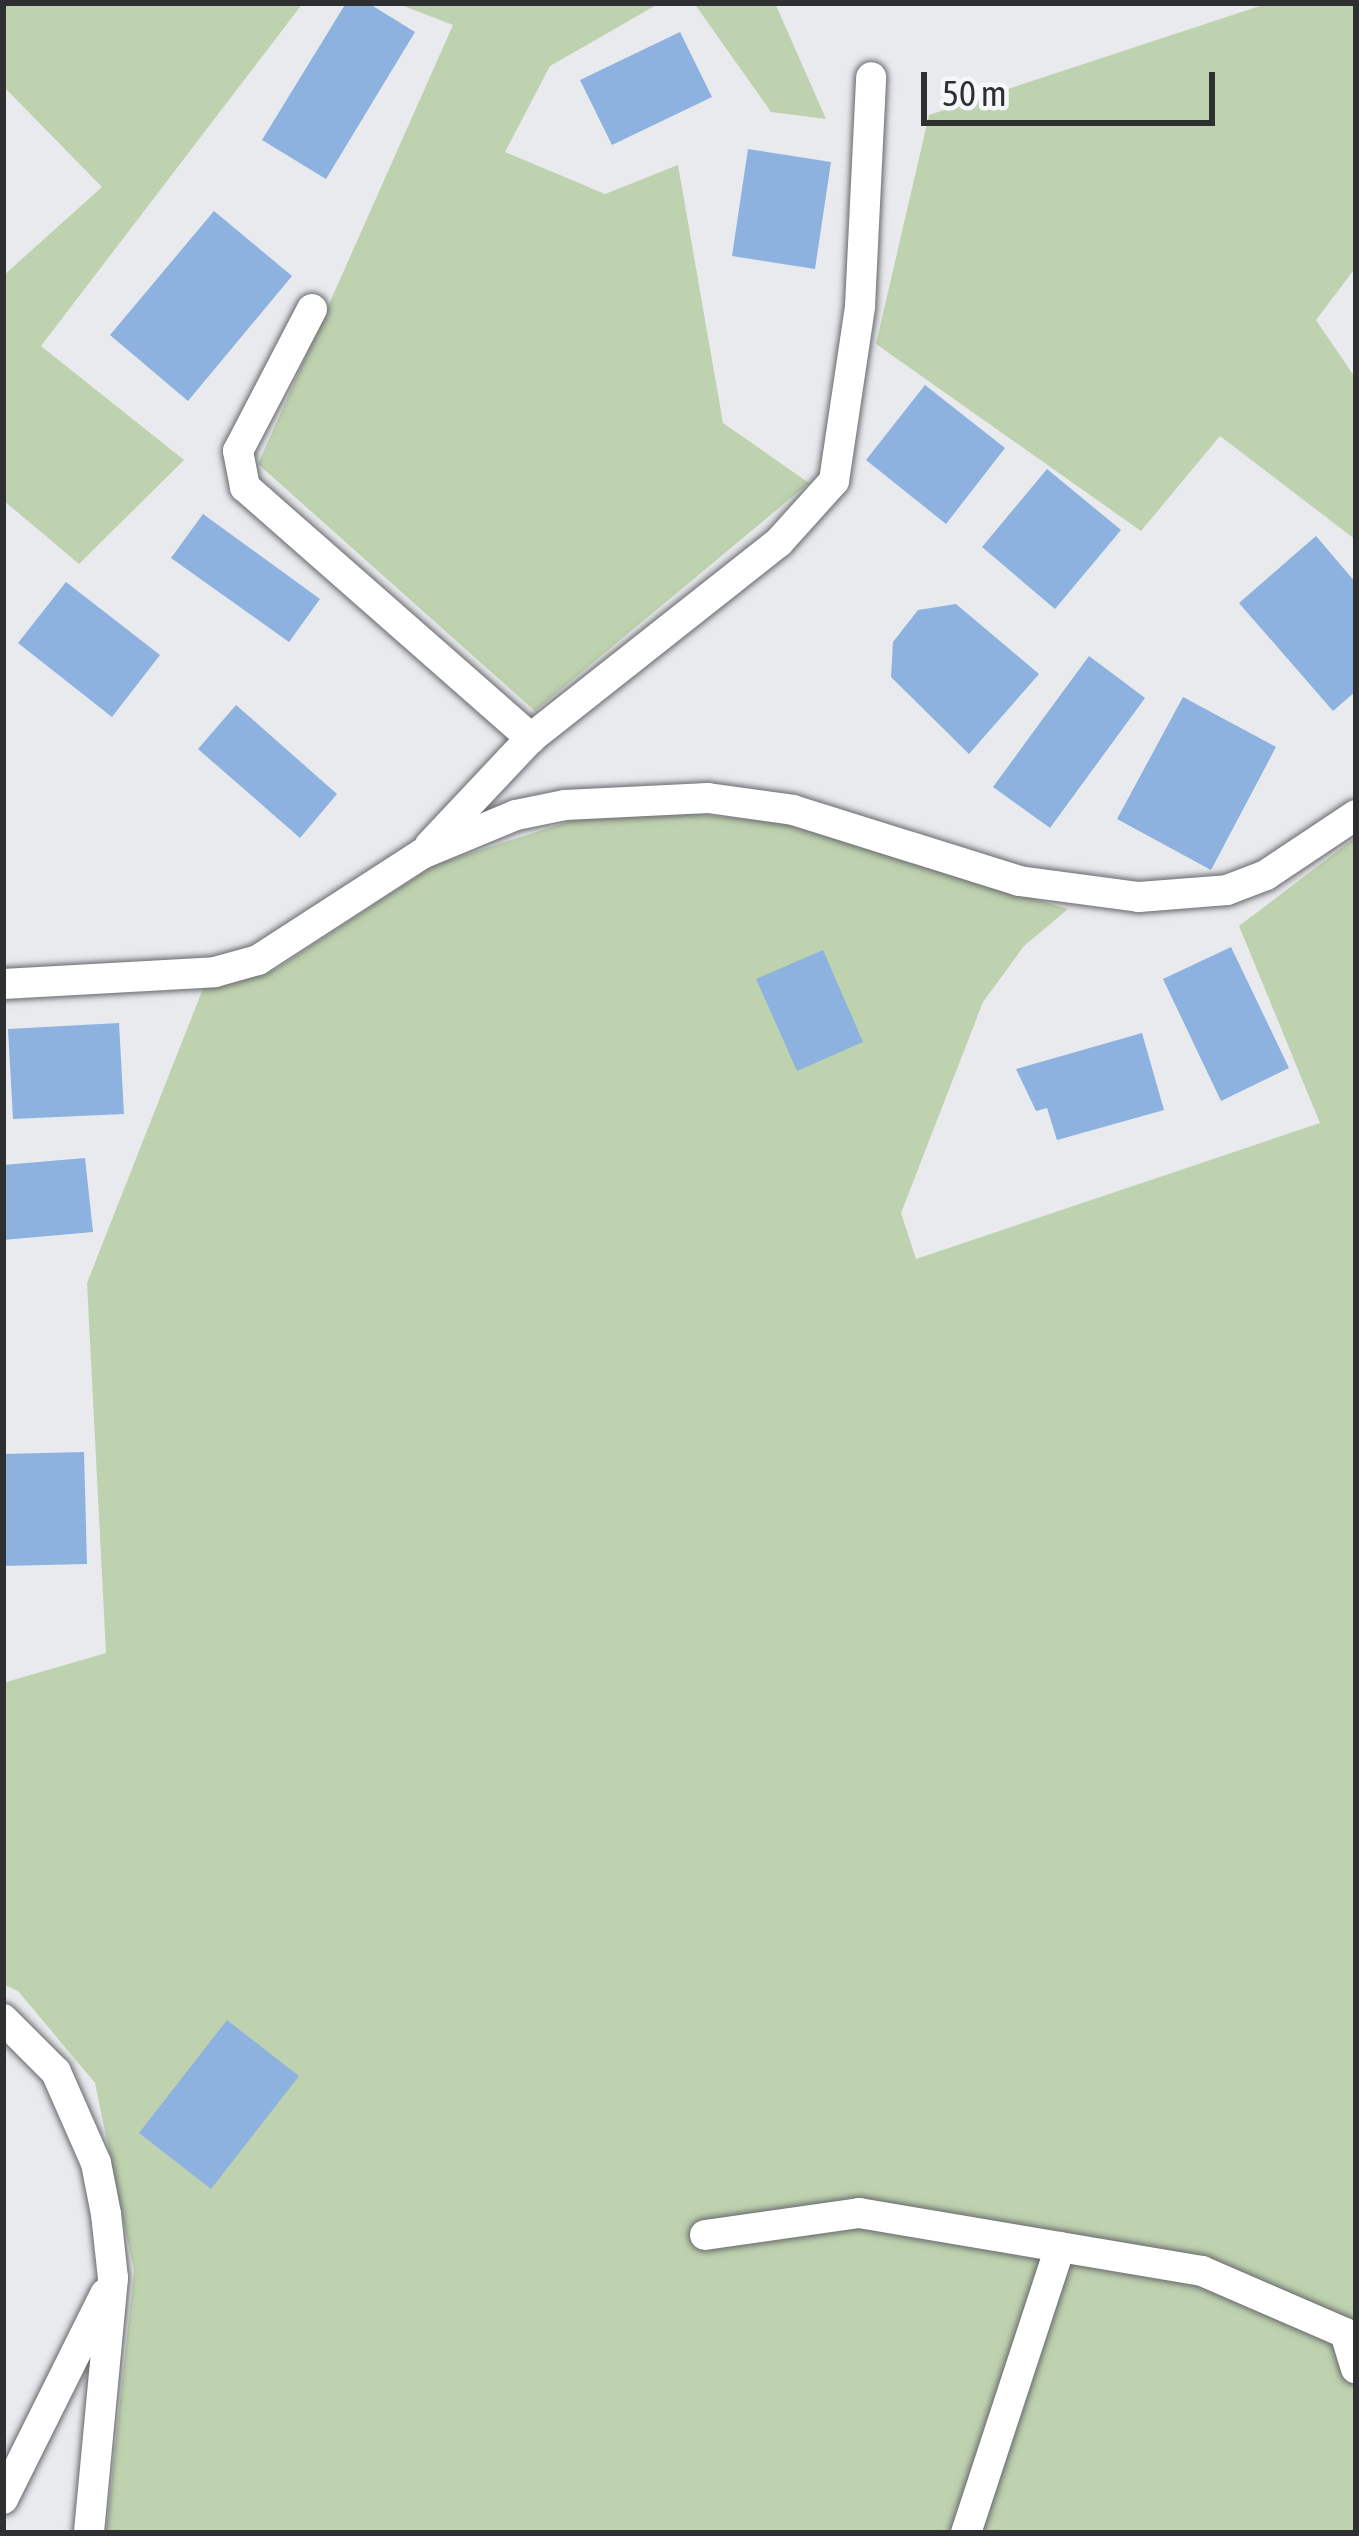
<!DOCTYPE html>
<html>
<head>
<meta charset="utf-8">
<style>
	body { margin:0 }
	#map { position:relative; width:1359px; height:2536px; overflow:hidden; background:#e8eaed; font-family:"Asap Condensed",sans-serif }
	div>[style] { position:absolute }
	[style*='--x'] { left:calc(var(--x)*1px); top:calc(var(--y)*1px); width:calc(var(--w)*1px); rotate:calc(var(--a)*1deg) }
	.green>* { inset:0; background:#bfd2af }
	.building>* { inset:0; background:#8db2df }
	.roads { filter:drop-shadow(0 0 3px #67696c) drop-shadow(0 0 3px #67696c) }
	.minor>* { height:30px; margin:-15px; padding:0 15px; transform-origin:15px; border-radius:15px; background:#fff }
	span { translate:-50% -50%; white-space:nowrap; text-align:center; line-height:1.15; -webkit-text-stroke:9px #f5f8fb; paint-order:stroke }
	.frame { position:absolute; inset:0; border:6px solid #2e2f31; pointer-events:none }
	.scale { position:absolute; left:921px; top:72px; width:294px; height:54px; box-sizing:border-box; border:6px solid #2e2f31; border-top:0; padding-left:15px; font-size:36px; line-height:42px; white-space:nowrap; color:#2e2f31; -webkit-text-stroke:9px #f5f8fb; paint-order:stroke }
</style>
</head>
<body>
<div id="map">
	<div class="green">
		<i style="clip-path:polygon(3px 3px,303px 3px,41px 346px,184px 460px,79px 564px,3px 500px,3px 276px,102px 187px,3px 86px)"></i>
		<i style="clip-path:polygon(396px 3px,660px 3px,550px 66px,505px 152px,605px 194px,678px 165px,723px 423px,809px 483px,535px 711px,258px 464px,453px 25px)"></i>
		<i style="clip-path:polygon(694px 3px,775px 3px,826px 119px,771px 112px)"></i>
		<i style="clip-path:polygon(1269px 3px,1356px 3px,1356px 267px,1316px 320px,1356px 379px,1356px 540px,1220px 436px,1141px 531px,876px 344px,929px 115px)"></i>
		<i style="clip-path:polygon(668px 811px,789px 824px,1068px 909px,1024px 946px,983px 1002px,901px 1213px,916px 1259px,1320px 1123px,1239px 926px,1356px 837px,1356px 2533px,106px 2533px,134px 2271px,95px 2083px,18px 1991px,3px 1984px,3px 1683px,106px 1653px,87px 1283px,204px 986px,273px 971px,436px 864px,589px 815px)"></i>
	</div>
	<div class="building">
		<i style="clip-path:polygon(346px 3px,368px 3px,415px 32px,326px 179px,262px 140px)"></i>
		<i style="clip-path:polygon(680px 32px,712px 97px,612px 145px,580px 80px)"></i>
		<i style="clip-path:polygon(748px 149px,831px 162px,815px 269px,732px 256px)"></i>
		<i style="clip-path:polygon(214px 211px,292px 276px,188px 401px,110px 335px)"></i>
		<i style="clip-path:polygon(925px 385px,1005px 448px,946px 524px,866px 460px)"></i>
		<i style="clip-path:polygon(1047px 469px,1121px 530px,1055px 609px,982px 547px)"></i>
		<i style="clip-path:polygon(203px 514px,320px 599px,289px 642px,171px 558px)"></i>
		<i style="clip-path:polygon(1316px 536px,1356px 583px,1356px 691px,1333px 711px,1239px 603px)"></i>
		<i style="clip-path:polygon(66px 582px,160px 655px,112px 717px,18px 643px)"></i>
		<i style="clip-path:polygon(956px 604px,1039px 674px,969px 754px,891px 677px,893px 642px,918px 610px)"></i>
		<i style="clip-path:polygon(1089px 656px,1145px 698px,1050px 828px,993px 787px)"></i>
		<i style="clip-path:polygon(1183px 697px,1276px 747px,1211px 870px,1117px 819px)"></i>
		<i style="clip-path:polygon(236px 705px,337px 794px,300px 838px,198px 749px)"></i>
		<i style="clip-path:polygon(1231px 947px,1289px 1068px,1221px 1101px,1163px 979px)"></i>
		<i style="clip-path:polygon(823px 950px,863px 1042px,797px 1071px,756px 979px)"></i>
		<i style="clip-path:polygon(119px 1023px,124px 1114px,13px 1119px,8px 1029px)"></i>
		<i style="clip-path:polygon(1142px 1033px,1164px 1110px,1057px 1140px,1047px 1108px,1036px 1111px,1016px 1069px)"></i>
		<i style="clip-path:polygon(85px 1158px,93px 1232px,3px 1240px,3px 1165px)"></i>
		<i style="clip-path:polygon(84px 1452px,87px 1564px,3px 1566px,3px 1454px)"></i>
		<i style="clip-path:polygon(227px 2020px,299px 2076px,211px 2189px,139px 2133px)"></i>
	</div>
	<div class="roads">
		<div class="minor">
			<i style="--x:312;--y:309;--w:160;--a:117.5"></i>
			<i style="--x:238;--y:451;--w:37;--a:79"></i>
			<i style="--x:245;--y:487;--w:381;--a:41.3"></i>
			<i style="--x:430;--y:845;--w:147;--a:-46.7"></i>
			<i style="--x:531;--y:738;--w:316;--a:-38.3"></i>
			<i style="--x:779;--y:542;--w:82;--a:-48"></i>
			<i style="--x:834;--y:481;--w:177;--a:-81.5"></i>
			<i style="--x:860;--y:306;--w:229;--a:-87.2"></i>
			<i style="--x:3;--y:984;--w:212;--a:-3.2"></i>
			<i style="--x:215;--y:972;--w:45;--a:-15.6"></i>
			<i style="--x:258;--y:960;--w:195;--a:-32.9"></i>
			<i style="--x:422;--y:854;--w:102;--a:-22.5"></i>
			<i style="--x:516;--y:815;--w:50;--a:-11.5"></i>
			<i style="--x:565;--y:805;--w:143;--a:-2.8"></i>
			<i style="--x:708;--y:798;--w:86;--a:8"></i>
			<i style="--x:793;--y:810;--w:237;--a:17.4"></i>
			<i style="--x:1019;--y:881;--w:121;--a:7.6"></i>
			<i style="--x:1139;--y:897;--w:88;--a:-4.5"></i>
			<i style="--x:1227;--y:890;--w:42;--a:-21"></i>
			<i style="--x:1266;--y:875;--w:108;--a:-33.7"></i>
			<i style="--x:3;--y:2019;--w:75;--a:45"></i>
			<i style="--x:56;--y:2072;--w:99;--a:66.3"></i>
			<i style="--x:96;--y:2163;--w:52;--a:78.9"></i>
			<i style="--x:106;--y:2214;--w:64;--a:83.8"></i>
			<i style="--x:113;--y:2278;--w:256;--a:95.4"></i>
			<i style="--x:705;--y:2235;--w:156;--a:-8.1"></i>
			<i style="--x:859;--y:2213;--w:348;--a:9.6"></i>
			<i style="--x:1202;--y:2271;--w:156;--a:23.4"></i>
			<i style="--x:1345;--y:2333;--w:37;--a:73"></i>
			<i style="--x:3;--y:2499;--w:229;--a:-63.5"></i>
			<i style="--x:966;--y:2533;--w:301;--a:-71.8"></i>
		</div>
	</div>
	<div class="frame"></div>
	<div class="scale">50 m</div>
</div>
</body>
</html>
